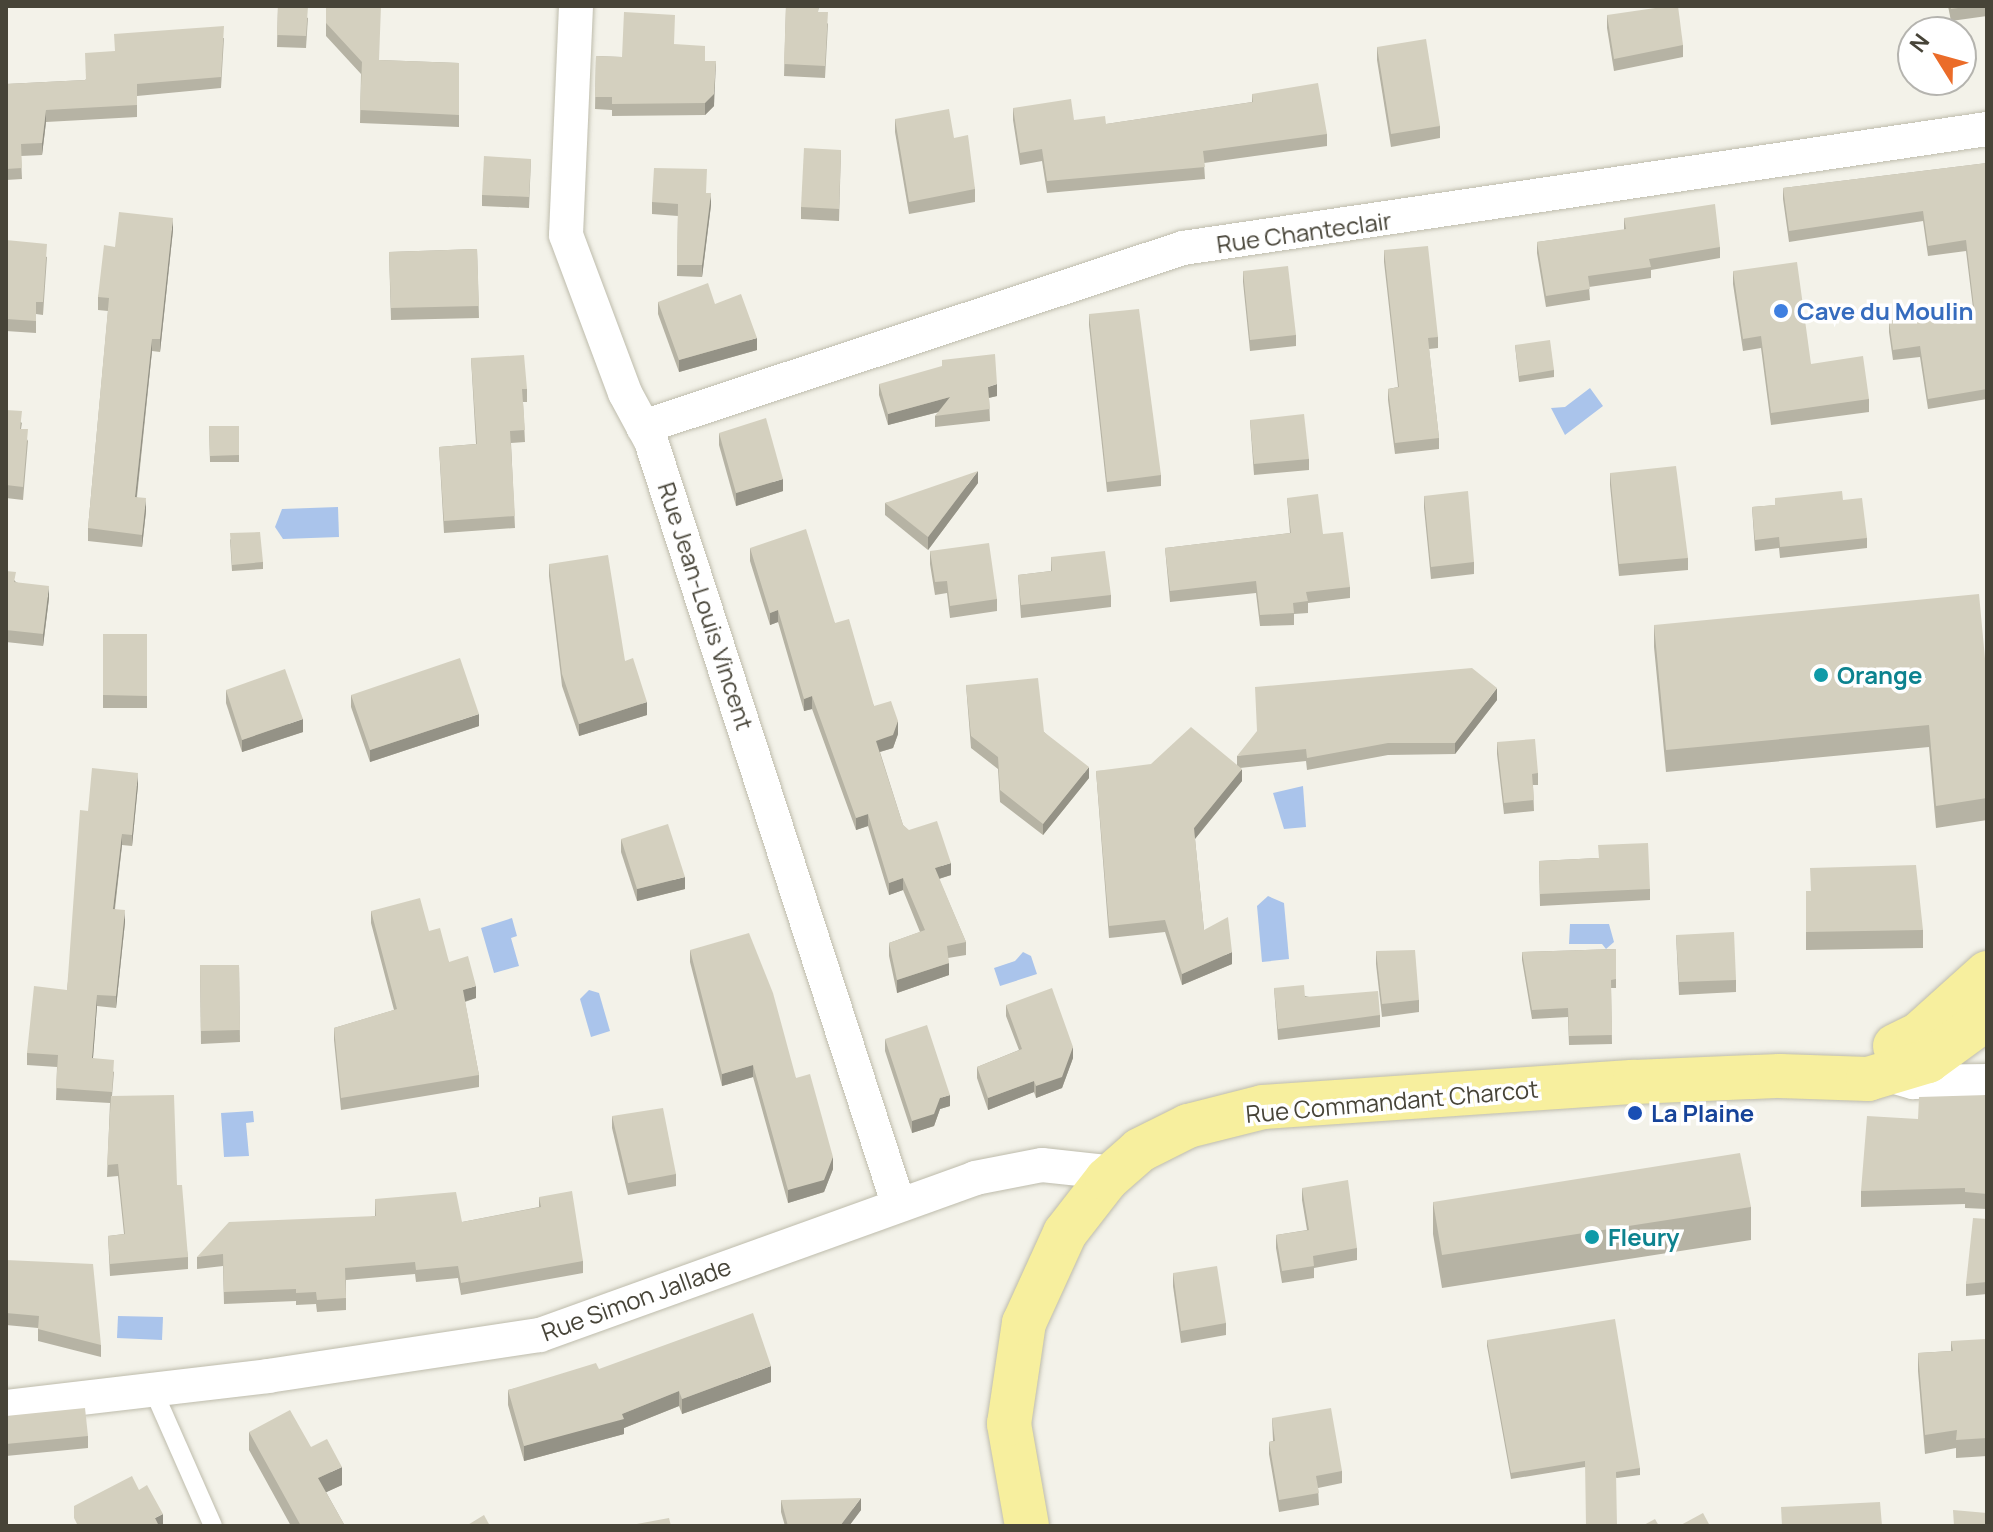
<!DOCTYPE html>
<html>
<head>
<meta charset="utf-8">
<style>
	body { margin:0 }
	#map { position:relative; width:1993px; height:1532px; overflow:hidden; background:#f3f2e9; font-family:Manrope,sans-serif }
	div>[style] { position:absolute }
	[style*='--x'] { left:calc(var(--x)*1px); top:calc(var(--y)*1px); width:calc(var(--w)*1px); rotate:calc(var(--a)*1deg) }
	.water>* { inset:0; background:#aac4eb }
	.roads { filter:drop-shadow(0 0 2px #bebcac) drop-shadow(0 0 2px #bebcac) }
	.lane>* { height:18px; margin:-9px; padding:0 9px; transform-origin:9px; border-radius:9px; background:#fff }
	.street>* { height:34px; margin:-17px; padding:0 17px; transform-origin:17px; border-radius:17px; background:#fff }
	.primary>* { height:44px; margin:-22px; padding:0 22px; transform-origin:22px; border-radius:22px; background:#f7ef9e }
	.wall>* { inset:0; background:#b6b3a4 }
	.shaded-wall>* { inset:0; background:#949286 }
	.building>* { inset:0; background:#d4d0bf }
	.dots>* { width:22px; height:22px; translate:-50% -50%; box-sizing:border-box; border:4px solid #fff; border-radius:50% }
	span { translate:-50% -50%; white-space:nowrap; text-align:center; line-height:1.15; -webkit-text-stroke:7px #fff; paint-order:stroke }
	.street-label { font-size:24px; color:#474438 }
	.shop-label { font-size:24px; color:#366cbe; font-weight:700 }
	.left { translate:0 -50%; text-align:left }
	.culture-label { font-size:24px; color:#0d838f; font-weight:700 }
	.transit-label { font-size:24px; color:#164399; font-weight:700 }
	.frame { position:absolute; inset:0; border:8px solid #474438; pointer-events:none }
	.north { position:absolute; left:1897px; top:16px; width:80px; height:80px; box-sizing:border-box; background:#fff; border:2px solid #b5b4af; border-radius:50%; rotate:307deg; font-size:22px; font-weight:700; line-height:32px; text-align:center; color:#474438 }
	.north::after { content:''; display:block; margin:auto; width:28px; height:36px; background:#eb6c29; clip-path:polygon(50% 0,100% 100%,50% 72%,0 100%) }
</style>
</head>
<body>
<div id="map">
	<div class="water">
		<i style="clip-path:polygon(1590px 388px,1603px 406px,1565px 435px,1551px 408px,1565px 407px)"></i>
		<i style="clip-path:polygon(338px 507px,339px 537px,283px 539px,275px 527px,282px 509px)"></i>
		<i style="clip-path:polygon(1303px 786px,1306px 827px,1284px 829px,1273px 793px)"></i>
		<i style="clip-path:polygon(1268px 896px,1284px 903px,1289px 959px,1262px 962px,1257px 906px)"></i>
		<i style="clip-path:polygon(512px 918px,517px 936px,511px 938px,519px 966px,494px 973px,481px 928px)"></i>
		<i style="clip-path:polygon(1570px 924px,1609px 924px,1614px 942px,1606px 949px,1602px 944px,1569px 944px)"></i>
		<i style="clip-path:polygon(1023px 952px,1031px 956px,1037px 974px,1000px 986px,994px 968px,1015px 961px)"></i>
		<i style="clip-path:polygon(589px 990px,599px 993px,610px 1031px,591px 1037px,580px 999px)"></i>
		<i style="clip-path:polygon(253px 1111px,254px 1122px,246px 1123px,249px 1156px,224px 1157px,221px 1113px)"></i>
		<i style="clip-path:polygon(118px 1316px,163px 1317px,162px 1340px,117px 1338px)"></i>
	</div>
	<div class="roads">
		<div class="lane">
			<i style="--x:154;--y:1392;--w:146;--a:66.2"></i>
		</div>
		<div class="street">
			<i style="--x:576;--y:6;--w:229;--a:92.5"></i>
			<i style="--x:566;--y:235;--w:169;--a:69.5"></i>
			<i style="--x:625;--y:393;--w:55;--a:61.6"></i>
			<i style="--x:651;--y:441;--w:801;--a:72.04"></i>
			<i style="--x:643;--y:427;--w:569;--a:-18.34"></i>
			<i style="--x:1183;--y:248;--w:813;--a:-8.42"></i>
			<i style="--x:1888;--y:1075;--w:26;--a:16"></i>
			<i style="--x:1913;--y:1082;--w:74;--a:-0.8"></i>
			<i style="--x:6;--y:1407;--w:264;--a:-6.7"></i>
			<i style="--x:268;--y:1376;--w:275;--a:-8.6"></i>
			<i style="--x:540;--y:1335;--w:462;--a:-19.8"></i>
			<i style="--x:975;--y:1178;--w:68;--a:-11"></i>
			<i style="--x:1042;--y:1165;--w:55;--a:6.2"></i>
			<i style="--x:1097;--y:1171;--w:13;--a:39"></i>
		</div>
		<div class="primary">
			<i style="--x:1895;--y:1046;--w:25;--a:-26"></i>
			<i style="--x:1918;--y:1035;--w:93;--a:-41.9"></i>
			<i style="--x:1027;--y:1526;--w:104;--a:-100"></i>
			<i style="--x:1009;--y:1424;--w:102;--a:-81.6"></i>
			<i style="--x:1024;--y:1323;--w:99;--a:-65.5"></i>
			<i style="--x:1065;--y:1233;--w:68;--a:-52.1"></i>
			<i style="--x:1107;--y:1179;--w:44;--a:-41.3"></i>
			<i style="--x:1140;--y:1150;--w:54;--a:-26.6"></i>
			<i style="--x:1188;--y:1126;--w:77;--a:-14.2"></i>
			<i style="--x:1263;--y:1107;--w:372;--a:-3.9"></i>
			<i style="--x:1634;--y:1082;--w:146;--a:-2.4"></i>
			<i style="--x:1780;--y:1076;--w:88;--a:2"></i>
			<i style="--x:1868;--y:1079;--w:63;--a:-16.7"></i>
			<i style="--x:1928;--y:1061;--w:73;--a:-36.1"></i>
		</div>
	</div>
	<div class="wall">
		<i style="clip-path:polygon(278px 6px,308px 18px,306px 48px,277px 47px)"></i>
		<i style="clip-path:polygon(326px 6px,379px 60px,459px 63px,459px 127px,360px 123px,361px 74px,326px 36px)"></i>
		<i style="clip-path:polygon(786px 6px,819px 6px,818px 12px,828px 24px,825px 78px,784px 76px)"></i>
		<i style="clip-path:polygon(1948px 6px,1987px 6px,1987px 16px,1951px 21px)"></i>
		<i style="clip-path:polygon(1607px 15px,1683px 45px,1683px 57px,1614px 71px,1607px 28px)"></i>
		<i style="clip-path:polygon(224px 38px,221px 88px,137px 96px,137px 117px,46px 122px,42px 155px,21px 156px,22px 179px,6px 180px,6px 84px,85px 80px,115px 51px)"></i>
		<i style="clip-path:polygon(674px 45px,705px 61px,714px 106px,705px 115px,612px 116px,612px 110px,595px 109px,596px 56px,622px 57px)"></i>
		<i style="clip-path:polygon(1377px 47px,1440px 126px,1440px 138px,1391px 147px,1377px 60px)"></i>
		<i style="clip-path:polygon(1252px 94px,1327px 134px,1327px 146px,1204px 163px,1205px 179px,1047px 193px,1042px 161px,1020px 165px,1013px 120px,1013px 108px,1074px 120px,1106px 124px,1252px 102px)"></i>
		<i style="clip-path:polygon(895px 119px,954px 138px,975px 189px,975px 202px,909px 214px,895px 132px)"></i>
		<i style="clip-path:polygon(841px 150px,839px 221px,801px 219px,801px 207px)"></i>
		<i style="clip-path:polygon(531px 159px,529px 208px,482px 206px,482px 195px)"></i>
		<i style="clip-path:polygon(1987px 163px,1987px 399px,1928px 409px,1920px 357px,1893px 360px,1889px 332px,1889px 321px,1973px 308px,1966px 251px,1928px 256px,1923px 221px,1789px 242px,1783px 199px,1783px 188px)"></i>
		<i style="clip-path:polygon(707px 193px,711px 205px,702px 277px,677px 276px,678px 216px,652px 214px,652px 202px)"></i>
		<i style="clip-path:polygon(1624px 218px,1720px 247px,1720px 258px,1651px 270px,1651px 278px,1589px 287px,1590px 300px,1546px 307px,1537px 253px,1537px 242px,1624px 230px)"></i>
		<i style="clip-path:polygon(173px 230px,160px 352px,152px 351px,137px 497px,146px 511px,142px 547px,88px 541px,88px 528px,108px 311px,98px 310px,98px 297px,115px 247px)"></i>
		<i style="clip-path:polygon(6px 240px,47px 257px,43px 315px,36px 314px,36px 333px,6px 331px)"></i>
		<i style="clip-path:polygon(477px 249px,479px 318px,391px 320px,389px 252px)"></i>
		<i style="clip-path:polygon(1384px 250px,1438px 337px,1438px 348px,1429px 349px,1439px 438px,1439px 449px,1395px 454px,1388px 400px,1388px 389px,1398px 387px,1384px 262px)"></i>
		<i style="clip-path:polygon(1243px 271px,1296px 335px,1296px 346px,1250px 351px,1243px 282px)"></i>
		<i style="clip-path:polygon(1733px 271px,1811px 364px,1869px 399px,1869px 412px,1771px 425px,1761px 348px,1743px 351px,1733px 284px)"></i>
		<i style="clip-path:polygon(658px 302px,715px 304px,757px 350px,679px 372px,658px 314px)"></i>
		<i style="clip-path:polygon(1089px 314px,1161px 475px,1161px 486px,1107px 492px,1089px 325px)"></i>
		<i style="clip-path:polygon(1515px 345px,1554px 370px,1554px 377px,1519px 382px)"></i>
		<i style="clip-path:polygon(471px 358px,527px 389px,527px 402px,523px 402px,525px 442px,511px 443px,515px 528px,444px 533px,439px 447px,476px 444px)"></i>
		<i style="clip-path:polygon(879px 384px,997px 396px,989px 398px,990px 421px,935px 427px,935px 416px,939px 412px,888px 425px,879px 395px)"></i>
		<i style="clip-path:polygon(6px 410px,22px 423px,21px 429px,28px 441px,23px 500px,6px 498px)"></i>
		<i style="clip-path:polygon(1250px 420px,1309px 459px,1309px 470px,1254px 475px)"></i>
		<i style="clip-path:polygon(209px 426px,239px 426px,239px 462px,210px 462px)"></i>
		<i style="clip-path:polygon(719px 433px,783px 491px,736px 506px,719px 445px)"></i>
		<i style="clip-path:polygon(1610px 473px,1688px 558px,1688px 570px,1619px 576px,1610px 485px)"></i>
		<i style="clip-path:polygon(978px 483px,928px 550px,885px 515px,885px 503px)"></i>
		<i style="clip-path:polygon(1424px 496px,1474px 562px,1474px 574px,1431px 579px,1424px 508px)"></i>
		<i style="clip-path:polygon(1287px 498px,1323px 534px,1350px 587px,1350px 598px,1308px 603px,1308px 613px,1294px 614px,1294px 625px,1260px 626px,1256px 593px,1170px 602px,1165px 548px,1290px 533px)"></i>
		<i style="clip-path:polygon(1843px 500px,1867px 538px,1867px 548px,1780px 558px,1779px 548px,1755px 551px,1752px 507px)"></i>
		<i style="clip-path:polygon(230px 539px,263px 562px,263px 569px,232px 571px)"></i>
		<i style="clip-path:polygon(750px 548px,835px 623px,874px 706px,898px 734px,893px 748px,880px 752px,903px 825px,951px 875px,939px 879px,966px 942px,966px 955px,948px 958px,949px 975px,897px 993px,889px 956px,889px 943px,920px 932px,903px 890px,889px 895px,868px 826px,856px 830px,812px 709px,804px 711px,778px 622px,770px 625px,750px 561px)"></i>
		<i style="clip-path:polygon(930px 551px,997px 599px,997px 611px,950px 618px,947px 593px,935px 595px,930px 564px)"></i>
		<i style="clip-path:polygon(1051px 557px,1111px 595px,1111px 607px,1021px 618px,1018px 575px,1051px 571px)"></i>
		<i style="clip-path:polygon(549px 564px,625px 661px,647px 715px,579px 736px,562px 686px,549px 576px)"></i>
		<i style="clip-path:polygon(6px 571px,16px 582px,49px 598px,43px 646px,6px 642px)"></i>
		<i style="clip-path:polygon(1654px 625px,1987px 680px,1987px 820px,1936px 828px,1929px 747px,1666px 772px,1654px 647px)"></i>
		<i style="clip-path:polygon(103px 634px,147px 634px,147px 708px,103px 708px)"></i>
		<i style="clip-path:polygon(966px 685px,1044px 732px,1089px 778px,1043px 835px,1000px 802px,998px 769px,971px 748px)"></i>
		<i style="clip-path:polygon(226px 690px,303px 732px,242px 752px,226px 703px)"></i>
		<i style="clip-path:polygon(351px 695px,479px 726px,370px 762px,351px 707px)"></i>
		<i style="clip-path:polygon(1497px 700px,1455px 754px,1388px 755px,1307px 770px,1306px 761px,1240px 768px,1242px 781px,1195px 839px,1204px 930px,1232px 964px,1182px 985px,1165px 932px,1109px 938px,1096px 771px,1237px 765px,1237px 756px)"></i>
		<i style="clip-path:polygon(1497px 742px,1538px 773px,1538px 785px,1533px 785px,1534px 811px,1504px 814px,1497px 754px)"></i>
		<i style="clip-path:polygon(138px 785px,132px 846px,122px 845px,115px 909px,125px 922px,116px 1008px,97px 1006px,93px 1058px,114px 1072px,112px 1096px,177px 1185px,188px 1257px,188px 1269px,110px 1276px,108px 1236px,124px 1234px,118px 1176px,107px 1177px,110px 1103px,56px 1100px,57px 1067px,27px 1065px,27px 1053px,67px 990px,88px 811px)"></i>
		<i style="clip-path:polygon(621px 839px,685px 889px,637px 901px,621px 852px)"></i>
		<i style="clip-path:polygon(1598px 858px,1650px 889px,1650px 900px,1540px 906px,1539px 861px)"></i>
		<i style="clip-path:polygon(1806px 891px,1923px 930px,1923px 948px,1806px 950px)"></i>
		<i style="clip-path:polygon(371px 911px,429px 931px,449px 962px,476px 998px,465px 1002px,479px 1075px,479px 1087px,341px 1110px,334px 1040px,334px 1028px,394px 1010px,371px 923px)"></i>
		<i style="clip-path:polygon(1676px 935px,1736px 980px,1736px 992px,1679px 995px)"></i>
		<i style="clip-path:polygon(1616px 949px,1616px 988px,1611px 988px,1612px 1044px,1569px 1045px,1568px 1017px,1532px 1019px,1522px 960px,1522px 952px)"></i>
		<i style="clip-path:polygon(690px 950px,796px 1078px,833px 1169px,824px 1192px,788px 1203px,753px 1077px,722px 1086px,690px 962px)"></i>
		<i style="clip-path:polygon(1376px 951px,1419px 1000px,1419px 1012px,1382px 1017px,1376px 964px)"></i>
		<i style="clip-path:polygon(200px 965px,239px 965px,240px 1042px,201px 1044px)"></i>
		<i style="clip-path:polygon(1274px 988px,1380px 1015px,1380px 1027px,1278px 1040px)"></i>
		<i style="clip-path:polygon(1006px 1005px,1073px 1058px,1062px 1088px,1036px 1098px,1034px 1092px,988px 1110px,977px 1078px,977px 1067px,1019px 1050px,1006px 1016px)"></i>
		<i style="clip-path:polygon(885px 1039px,950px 1106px,940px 1109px,934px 1126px,912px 1133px,885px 1051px)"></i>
		<i style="clip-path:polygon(1987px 1095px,1987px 1209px,1965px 1208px,1965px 1204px,1861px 1207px,1861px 1191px,1918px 1119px)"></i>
		<i style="clip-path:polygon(612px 1116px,676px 1174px,676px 1186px,628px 1195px,612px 1128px)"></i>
		<i style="clip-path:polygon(1302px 1188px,1357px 1248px,1357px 1260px,1314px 1268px,1314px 1278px,1282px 1283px,1276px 1248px,1276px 1235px,1307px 1230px,1302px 1200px)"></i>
		<i style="clip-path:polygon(539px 1197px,583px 1261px,583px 1273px,461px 1295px,458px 1278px,416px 1282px,415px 1274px,346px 1280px,346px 1310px,317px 1312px,316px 1304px,296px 1305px,296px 1301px,224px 1304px,223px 1266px,197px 1269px,197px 1257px,375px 1216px,375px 1199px,462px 1222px,539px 1207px)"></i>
		<i style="clip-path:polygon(1433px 1202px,1751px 1207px,1751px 1240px,1442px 1288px,1433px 1234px)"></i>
		<i style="clip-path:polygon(1987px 1219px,1987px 1294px,1966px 1296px,1966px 1284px)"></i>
		<i style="clip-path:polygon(6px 1260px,101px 1345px,101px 1357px,38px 1341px,38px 1328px,6px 1325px)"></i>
		<i style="clip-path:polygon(1173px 1273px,1226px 1323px,1226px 1335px,1181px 1343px,1173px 1286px)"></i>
		<i style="clip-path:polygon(1487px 1340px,1640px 1468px,1640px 1475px,1617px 1478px,1585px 1467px,1511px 1479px,1487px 1346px)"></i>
		<i style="clip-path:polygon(1951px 1341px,1987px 1347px,1987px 1456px,1956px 1458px,1956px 1448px,1925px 1454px,1918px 1371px,1918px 1353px,1951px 1351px)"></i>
		<i style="clip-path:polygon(599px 1369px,771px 1382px,682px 1414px,679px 1406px,624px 1428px,624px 1434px,524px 1461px,508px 1405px,508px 1390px)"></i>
		<i style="clip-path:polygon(6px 1416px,88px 1436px,88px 1448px,6px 1456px)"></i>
		<i style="clip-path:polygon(1272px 1418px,1342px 1471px,1342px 1483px,1318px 1488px,1319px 1505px,1279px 1512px,1269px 1454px,1269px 1442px,1273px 1441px)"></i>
		<i style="clip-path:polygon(249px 1432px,311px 1447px,342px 1485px,326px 1492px,345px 1526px,291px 1526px,249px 1450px)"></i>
		<i style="clip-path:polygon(781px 1500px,861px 1510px,849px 1526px,785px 1526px,781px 1512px)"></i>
	</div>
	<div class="shaded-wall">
		<i style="clip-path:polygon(716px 61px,714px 106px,705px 115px,705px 103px)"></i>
		<i style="clip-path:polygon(46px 110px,46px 122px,42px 155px,42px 143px)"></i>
		<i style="clip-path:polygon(711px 193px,711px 205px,702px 277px,702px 265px)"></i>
		<i style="clip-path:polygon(173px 218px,173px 230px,160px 352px,160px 339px)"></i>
		<i style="clip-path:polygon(757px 338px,757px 350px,679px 372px,679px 360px)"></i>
		<i style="clip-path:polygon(152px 339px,152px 351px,135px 510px,135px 497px)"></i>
		<i style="clip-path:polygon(997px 384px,997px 396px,988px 398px,988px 387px)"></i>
		<i style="clip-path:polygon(950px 397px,950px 409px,888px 425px,888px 414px)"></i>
		<i style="clip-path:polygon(978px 471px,978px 483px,928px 550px,928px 537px)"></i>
		<i style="clip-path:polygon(783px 479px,783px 491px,736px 506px,736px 493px)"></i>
		<i style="clip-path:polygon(146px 498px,146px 511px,142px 547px,142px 535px)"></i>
		<i style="clip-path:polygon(49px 586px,49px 598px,43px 646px,43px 634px)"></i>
		<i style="clip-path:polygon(778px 610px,778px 622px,770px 625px,770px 613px)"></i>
		<i style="clip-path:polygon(1497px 688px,1497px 700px,1455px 754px,1455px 743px)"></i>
		<i style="clip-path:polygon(812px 696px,812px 709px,804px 711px,804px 699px)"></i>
		<i style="clip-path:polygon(647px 702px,647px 715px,579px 736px,579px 724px)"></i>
		<i style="clip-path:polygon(479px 714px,479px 726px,370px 762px,370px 750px)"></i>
		<i style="clip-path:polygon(303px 719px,303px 732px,242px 752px,242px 740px)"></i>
		<i style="clip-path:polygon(898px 721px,898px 734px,893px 748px,876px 753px,876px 741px)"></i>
		<i style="clip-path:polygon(1089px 767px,1089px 778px,1043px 835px,1043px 824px)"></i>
		<i style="clip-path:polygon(1242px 769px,1242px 781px,1194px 840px,1194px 828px)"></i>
		<i style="clip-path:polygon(138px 773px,138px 785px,132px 846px,132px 835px)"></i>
		<i style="clip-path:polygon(868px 814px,868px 826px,856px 830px,856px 818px)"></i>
		<i style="clip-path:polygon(122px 834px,122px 845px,113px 921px,113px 909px)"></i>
		<i style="clip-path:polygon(951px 863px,951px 875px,935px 880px,935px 868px)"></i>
		<i style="clip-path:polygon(685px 877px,685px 889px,637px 901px,637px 889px)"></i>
		<i style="clip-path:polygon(903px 878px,903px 890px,889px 895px,889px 883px)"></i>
		<i style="clip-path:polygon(125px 910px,125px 922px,116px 1008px,116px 996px)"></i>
		<i style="clip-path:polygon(1232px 952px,1232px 964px,1182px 985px,1182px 974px)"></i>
		<i style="clip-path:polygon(949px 963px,949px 975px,897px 993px,897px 980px)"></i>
		<i style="clip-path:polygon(476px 986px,476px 998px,463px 1002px,463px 990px)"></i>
		<i style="clip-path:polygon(97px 995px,97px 1006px,92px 1070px,92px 1058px)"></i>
		<i style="clip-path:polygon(1073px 1047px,1073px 1058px,1062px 1088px,1036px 1098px,1036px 1086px)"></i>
		<i style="clip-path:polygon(753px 1065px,753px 1077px,722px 1086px,722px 1074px)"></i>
		<i style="clip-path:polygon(1034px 1081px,1034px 1092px,988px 1110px,988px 1098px)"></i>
		<i style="clip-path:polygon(950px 1095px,950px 1106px,940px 1109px,934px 1126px,912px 1133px,912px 1121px,940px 1098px)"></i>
		<i style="clip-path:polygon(833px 1157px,833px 1169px,824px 1192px,788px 1203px,788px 1190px)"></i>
		<i style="clip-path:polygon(771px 1366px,771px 1382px,682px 1414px,682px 1399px)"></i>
		<i style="clip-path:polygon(679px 1391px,679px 1406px,624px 1428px,624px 1434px,524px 1461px,524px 1446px,622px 1414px)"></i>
		<i style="clip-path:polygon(342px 1467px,342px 1485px,318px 1496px,318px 1478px)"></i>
		<i style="clip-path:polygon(861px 1498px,861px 1510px,849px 1526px,840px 1526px)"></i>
		<i style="clip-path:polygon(163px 1514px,163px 1526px,153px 1526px,155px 1518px)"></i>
	</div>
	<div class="building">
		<i style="clip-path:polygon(278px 6px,308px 6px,306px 36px,277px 35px)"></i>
		<i style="clip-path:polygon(326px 6px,381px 6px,379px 60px,459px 63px,459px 115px,360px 110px,362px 62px,326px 23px)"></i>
		<i style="clip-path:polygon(786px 6px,818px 6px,818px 12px,828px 12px,825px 66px,784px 64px)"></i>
		<i style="clip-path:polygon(1669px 6px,1678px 6px,1683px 45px,1614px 59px,1607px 15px)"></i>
		<i style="clip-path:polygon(1950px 6px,1973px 6px,1951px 9px)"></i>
		<i style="clip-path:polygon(624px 12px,675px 15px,674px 44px,705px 46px,705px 61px,716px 61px,714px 94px,705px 103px,612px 104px,612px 97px,595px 97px,596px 56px,622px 57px)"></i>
		<i style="clip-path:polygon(224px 26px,221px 77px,137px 84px,137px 105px,46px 110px,42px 143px,21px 144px,22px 168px,6px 169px,6px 84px,86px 80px,85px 53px,115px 51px,114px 34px)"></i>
		<i style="clip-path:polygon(1426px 39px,1440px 126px,1391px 134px,1377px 47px)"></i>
		<i style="clip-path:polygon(1318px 83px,1327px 134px,1203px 151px,1205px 167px,1047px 181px,1042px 149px,1020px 153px,1013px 108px,1071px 99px,1074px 120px,1105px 116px,1106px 124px,1253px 102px,1252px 94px)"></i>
		<i style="clip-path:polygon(949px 109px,954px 138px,968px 135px,975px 189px,909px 202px,895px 119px)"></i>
		<i style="clip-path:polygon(804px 148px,841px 150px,839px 209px,801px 207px)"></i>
		<i style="clip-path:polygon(484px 156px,531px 159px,529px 197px,482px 195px)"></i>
		<i style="clip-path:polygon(1987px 163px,1987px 389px,1928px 399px,1920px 346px,1893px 350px,1889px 321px,1974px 308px,1966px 240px,1928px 246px,1923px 211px,1789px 231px,1783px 188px)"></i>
		<i style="clip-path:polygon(654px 168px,707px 169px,706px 193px,711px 193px,702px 265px,677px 265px,678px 204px,652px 202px)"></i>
		<i style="clip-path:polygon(1715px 204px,1720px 247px,1649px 259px,1651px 267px,1588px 276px,1590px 289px,1546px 296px,1537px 242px,1626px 229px,1624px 218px)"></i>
		<i style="clip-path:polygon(119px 212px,173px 218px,160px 339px,152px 339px,135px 497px,146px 498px,142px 535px,88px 528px,109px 298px,98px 297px,104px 245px,115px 247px)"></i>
		<i style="clip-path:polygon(6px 240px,47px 244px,43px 302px,36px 302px,36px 321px,6px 319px)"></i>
		<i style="clip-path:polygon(1428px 246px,1438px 337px,1428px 338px,1439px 438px,1395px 443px,1388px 389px,1399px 387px,1384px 250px)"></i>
		<i style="clip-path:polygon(477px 249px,479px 306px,391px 308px,389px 252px)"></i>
		<i style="clip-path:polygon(1797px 262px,1811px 364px,1863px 356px,1869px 399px,1771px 413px,1761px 336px,1743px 339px,1733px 271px)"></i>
		<i style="clip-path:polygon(1288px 266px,1296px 335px,1250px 340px,1243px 271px)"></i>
		<i style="clip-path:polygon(708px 283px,715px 304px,741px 294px,757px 338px,679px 360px,658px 302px)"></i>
		<i style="clip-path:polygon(1139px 309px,1161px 475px,1107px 482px,1089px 314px)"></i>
		<i style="clip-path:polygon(1550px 340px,1554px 370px,1519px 376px,1515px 345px)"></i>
		<i style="clip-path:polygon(995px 354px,997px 384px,988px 387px,990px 409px,935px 416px,950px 397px,888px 414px,879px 384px,942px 366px,942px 360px)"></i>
		<i style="clip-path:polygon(524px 355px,527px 389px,522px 389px,525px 430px,510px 431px,515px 516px,444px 521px,439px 447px,477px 444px,471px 358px)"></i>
		<i style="clip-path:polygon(6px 410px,22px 411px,20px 429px,28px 429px,23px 487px,6px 485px)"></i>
		<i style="clip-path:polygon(1304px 414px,1309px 459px,1254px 464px,1250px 420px)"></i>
		<i style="clip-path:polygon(766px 418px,783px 479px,736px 493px,719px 433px)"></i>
		<i style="clip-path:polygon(209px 426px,239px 426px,239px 455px,210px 456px)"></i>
		<i style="clip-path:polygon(1676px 466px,1688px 558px,1619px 564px,1610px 473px)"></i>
		<i style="clip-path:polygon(978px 471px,928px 537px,885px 503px)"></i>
		<i style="clip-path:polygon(1468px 491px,1474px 562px,1431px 567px,1424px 496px)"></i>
		<i style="clip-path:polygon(1842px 491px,1843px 500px,1862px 498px,1867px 538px,1780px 547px,1779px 537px,1755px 540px,1752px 507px,1775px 505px,1775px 498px)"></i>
		<i style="clip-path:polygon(1318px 494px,1323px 534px,1343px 532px,1350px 587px,1306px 592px,1308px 601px,1293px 603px,1294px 613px,1260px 615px,1256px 581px,1170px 591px,1165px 548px,1291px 533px,1287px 498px)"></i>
		<i style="clip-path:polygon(806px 529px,835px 623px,849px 619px,874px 706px,891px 701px,898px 721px,893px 735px,876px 741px,903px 825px,909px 830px,937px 821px,951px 863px,935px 868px,966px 942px,947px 946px,949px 963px,897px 980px,889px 943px,925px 930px,903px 878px,889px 883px,868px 814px,856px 818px,812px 696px,804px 699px,778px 610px,770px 613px,750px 548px)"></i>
		<i style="clip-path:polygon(260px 532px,263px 562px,232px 565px,230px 533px)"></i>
		<i style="clip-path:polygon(989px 543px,997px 599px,950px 606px,947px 581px,935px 582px,930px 551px)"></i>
		<i style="clip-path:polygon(1105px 551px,1111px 595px,1021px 605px,1018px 575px,1052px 571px,1051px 557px)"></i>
		<i style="clip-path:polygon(608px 555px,625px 661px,633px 658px,647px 702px,579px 724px,562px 674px,549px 564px)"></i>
		<i style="clip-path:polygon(6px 571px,16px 572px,14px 582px,49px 586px,43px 634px,6px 630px)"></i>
		<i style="clip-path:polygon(1979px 594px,1987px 680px,1987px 798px,1936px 806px,1929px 725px,1666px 750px,1654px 625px)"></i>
		<i style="clip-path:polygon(103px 634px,147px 634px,147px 696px,103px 695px)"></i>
		<i style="clip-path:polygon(460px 658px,479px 714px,370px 750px,351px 695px)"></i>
		<i style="clip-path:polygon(1472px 668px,1497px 688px,1455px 743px,1388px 743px,1307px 758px,1306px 749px,1237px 756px,1257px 731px,1255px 687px)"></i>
		<i style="clip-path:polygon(285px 669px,303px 719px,242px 740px,226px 690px)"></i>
		<i style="clip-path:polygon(1038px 678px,1044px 732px,1089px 767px,1043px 824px,1000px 790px,998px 757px,971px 736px,966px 685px)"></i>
		<i style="clip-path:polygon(1191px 727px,1242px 769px,1194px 828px,1204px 930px,1228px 917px,1232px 952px,1182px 974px,1165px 920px,1109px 926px,1096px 771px,1151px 764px)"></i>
		<i style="clip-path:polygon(1535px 739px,1538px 773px,1532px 774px,1534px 800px,1504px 803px,1497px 742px)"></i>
		<i style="clip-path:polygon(92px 768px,138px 773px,132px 835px,122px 834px,113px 909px,125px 910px,116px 996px,97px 995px,92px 1058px,114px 1060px,112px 1092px,56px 1088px,58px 1055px,27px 1053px,34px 986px,67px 990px,80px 810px,88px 811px)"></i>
		<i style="clip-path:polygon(668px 824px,685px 877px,637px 889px,621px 839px)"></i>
		<i style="clip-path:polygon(1648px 843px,1650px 889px,1540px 894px,1539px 861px,1599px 858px,1598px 845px)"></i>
		<i style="clip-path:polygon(1916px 865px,1923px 930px,1806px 932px,1806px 891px,1811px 891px,1810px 868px)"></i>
		<i style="clip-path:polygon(420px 898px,429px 931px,440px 928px,449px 962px,468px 956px,476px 986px,463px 990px,479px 1075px,341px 1098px,334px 1028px,397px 1009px,371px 911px)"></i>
		<i style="clip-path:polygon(1734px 932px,1736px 980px,1679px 982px,1676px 935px)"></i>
		<i style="clip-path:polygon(749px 933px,773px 993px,796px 1078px,810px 1074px,833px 1157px,824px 1180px,788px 1190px,753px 1065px,722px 1074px,690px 950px)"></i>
		<i style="clip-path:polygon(1616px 949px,1616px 979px,1611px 980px,1612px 1035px,1569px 1036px,1568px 1008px,1532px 1010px,1522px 952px)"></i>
		<i style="clip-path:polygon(1415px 950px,1419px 1000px,1382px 1004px,1376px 951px)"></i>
		<i style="clip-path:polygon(200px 965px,239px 965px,240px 1030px,201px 1031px)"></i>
		<i style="clip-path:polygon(1304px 985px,1305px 997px,1378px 991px,1380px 1015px,1278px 1029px,1274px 988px)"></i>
		<i style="clip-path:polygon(1052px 988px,1073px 1047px,1062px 1077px,1036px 1086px,1034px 1081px,988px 1098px,977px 1067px,1022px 1049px,1006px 1005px)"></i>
		<i style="clip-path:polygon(927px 1025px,950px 1095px,940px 1098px,934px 1114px,912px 1121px,885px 1039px)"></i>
		<i style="clip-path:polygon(174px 1095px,177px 1185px,182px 1185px,188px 1257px,110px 1264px,108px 1236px,125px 1234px,118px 1164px,107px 1165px,111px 1096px)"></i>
		<i style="clip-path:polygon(1987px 1095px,1987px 1194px,1965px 1192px,1965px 1188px,1861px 1191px,1867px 1116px,1918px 1119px,1919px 1097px)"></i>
		<i style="clip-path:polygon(663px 1108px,676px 1174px,628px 1183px,612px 1116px)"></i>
		<i style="clip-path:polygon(1740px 1153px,1751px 1207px,1442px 1255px,1433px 1202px)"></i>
		<i style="clip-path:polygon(1348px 1180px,1357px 1248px,1313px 1256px,1314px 1266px,1282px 1271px,1276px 1235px,1309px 1230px,1302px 1188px)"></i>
		<i style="clip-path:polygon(572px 1191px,583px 1261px,461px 1283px,458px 1266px,416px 1270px,415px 1262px,345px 1268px,346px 1298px,317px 1300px,316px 1292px,296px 1293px,296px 1289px,224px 1292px,223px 1254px,197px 1257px,229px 1222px,376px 1216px,375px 1199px,456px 1192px,462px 1222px,541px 1207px,539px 1197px)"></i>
		<i style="clip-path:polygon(1973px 1218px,1987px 1219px,1987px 1282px,1966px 1284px)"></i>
		<i style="clip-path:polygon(6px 1260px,93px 1264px,101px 1345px,38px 1329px,39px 1316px,6px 1313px)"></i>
		<i style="clip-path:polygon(1217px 1266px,1226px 1323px,1181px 1331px,1173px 1273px)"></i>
		<i style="clip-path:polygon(753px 1313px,771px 1366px,682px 1399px,679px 1391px,622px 1414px,624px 1419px,524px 1446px,508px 1390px,596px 1363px,599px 1369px)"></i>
		<i style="clip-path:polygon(1615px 1319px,1640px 1468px,1616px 1472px,1617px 1526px,1586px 1526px,1585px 1461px,1511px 1473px,1487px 1340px)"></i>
		<i style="clip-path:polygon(1986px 1339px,1987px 1438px,1956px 1440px,1957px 1430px,1925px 1435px,1918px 1353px,1953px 1351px,1951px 1341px)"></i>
		<i style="clip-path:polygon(85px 1408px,88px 1436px,6px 1444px,6px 1416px)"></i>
		<i style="clip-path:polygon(1331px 1408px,1342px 1471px,1316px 1476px,1319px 1493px,1279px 1500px,1269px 1442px,1275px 1441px,1272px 1418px)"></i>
		<i style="clip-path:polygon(290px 1410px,311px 1447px,327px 1439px,342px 1467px,318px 1478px,345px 1526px,301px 1526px,249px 1432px)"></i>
		<i style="clip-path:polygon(132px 1476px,139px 1490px,147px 1485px,163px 1514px,155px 1518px,158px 1524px,153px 1526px,78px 1526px,74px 1518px,74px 1506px)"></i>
		<i style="clip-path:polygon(861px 1498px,840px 1526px,788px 1526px,781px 1500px)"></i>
		<i style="clip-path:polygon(1880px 1502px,1882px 1526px,1782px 1526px,1781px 1507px)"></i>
		<i style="clip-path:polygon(1953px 1510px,1987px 1513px,1987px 1526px,1954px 1526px)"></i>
		<i style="clip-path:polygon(1703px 1513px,1710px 1526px,1679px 1526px)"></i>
		<i style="clip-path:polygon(484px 1515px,490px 1526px,466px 1526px)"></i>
		<i style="clip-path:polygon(669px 1518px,671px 1526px,626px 1526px)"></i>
		<i style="clip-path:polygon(1655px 1519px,1659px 1526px,1642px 1526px)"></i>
	</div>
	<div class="dots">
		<i style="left:1781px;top:311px;background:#3f7fe0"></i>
		<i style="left:1821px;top:675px;background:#0f9aa8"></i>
		<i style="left:1635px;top:1113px;background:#1a4fb4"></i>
		<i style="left:1592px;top:1237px;background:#0f9aa8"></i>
	</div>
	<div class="street-label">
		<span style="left:1304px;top:232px;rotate:-8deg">Rue Chanteclair</span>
		<span style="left:706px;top:606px;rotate:72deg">Rue Jean-Louis Vincent</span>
		<span style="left:1392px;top:1101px;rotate:-5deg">Rue Commandant Charcot</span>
		<span style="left:636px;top:1299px;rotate:-20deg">Rue Simon Jallade</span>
	</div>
	<div class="shop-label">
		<span class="left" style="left:1797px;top:311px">Cave du Moulin</span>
	</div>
	<div class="culture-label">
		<span class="left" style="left:1837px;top:675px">Orange</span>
		<span class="left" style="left:1608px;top:1237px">Fleury</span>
	</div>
	<div class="transit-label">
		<span class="left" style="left:1651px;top:1113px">La Plaine</span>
	</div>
	<div class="frame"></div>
	<div class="north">N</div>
</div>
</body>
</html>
